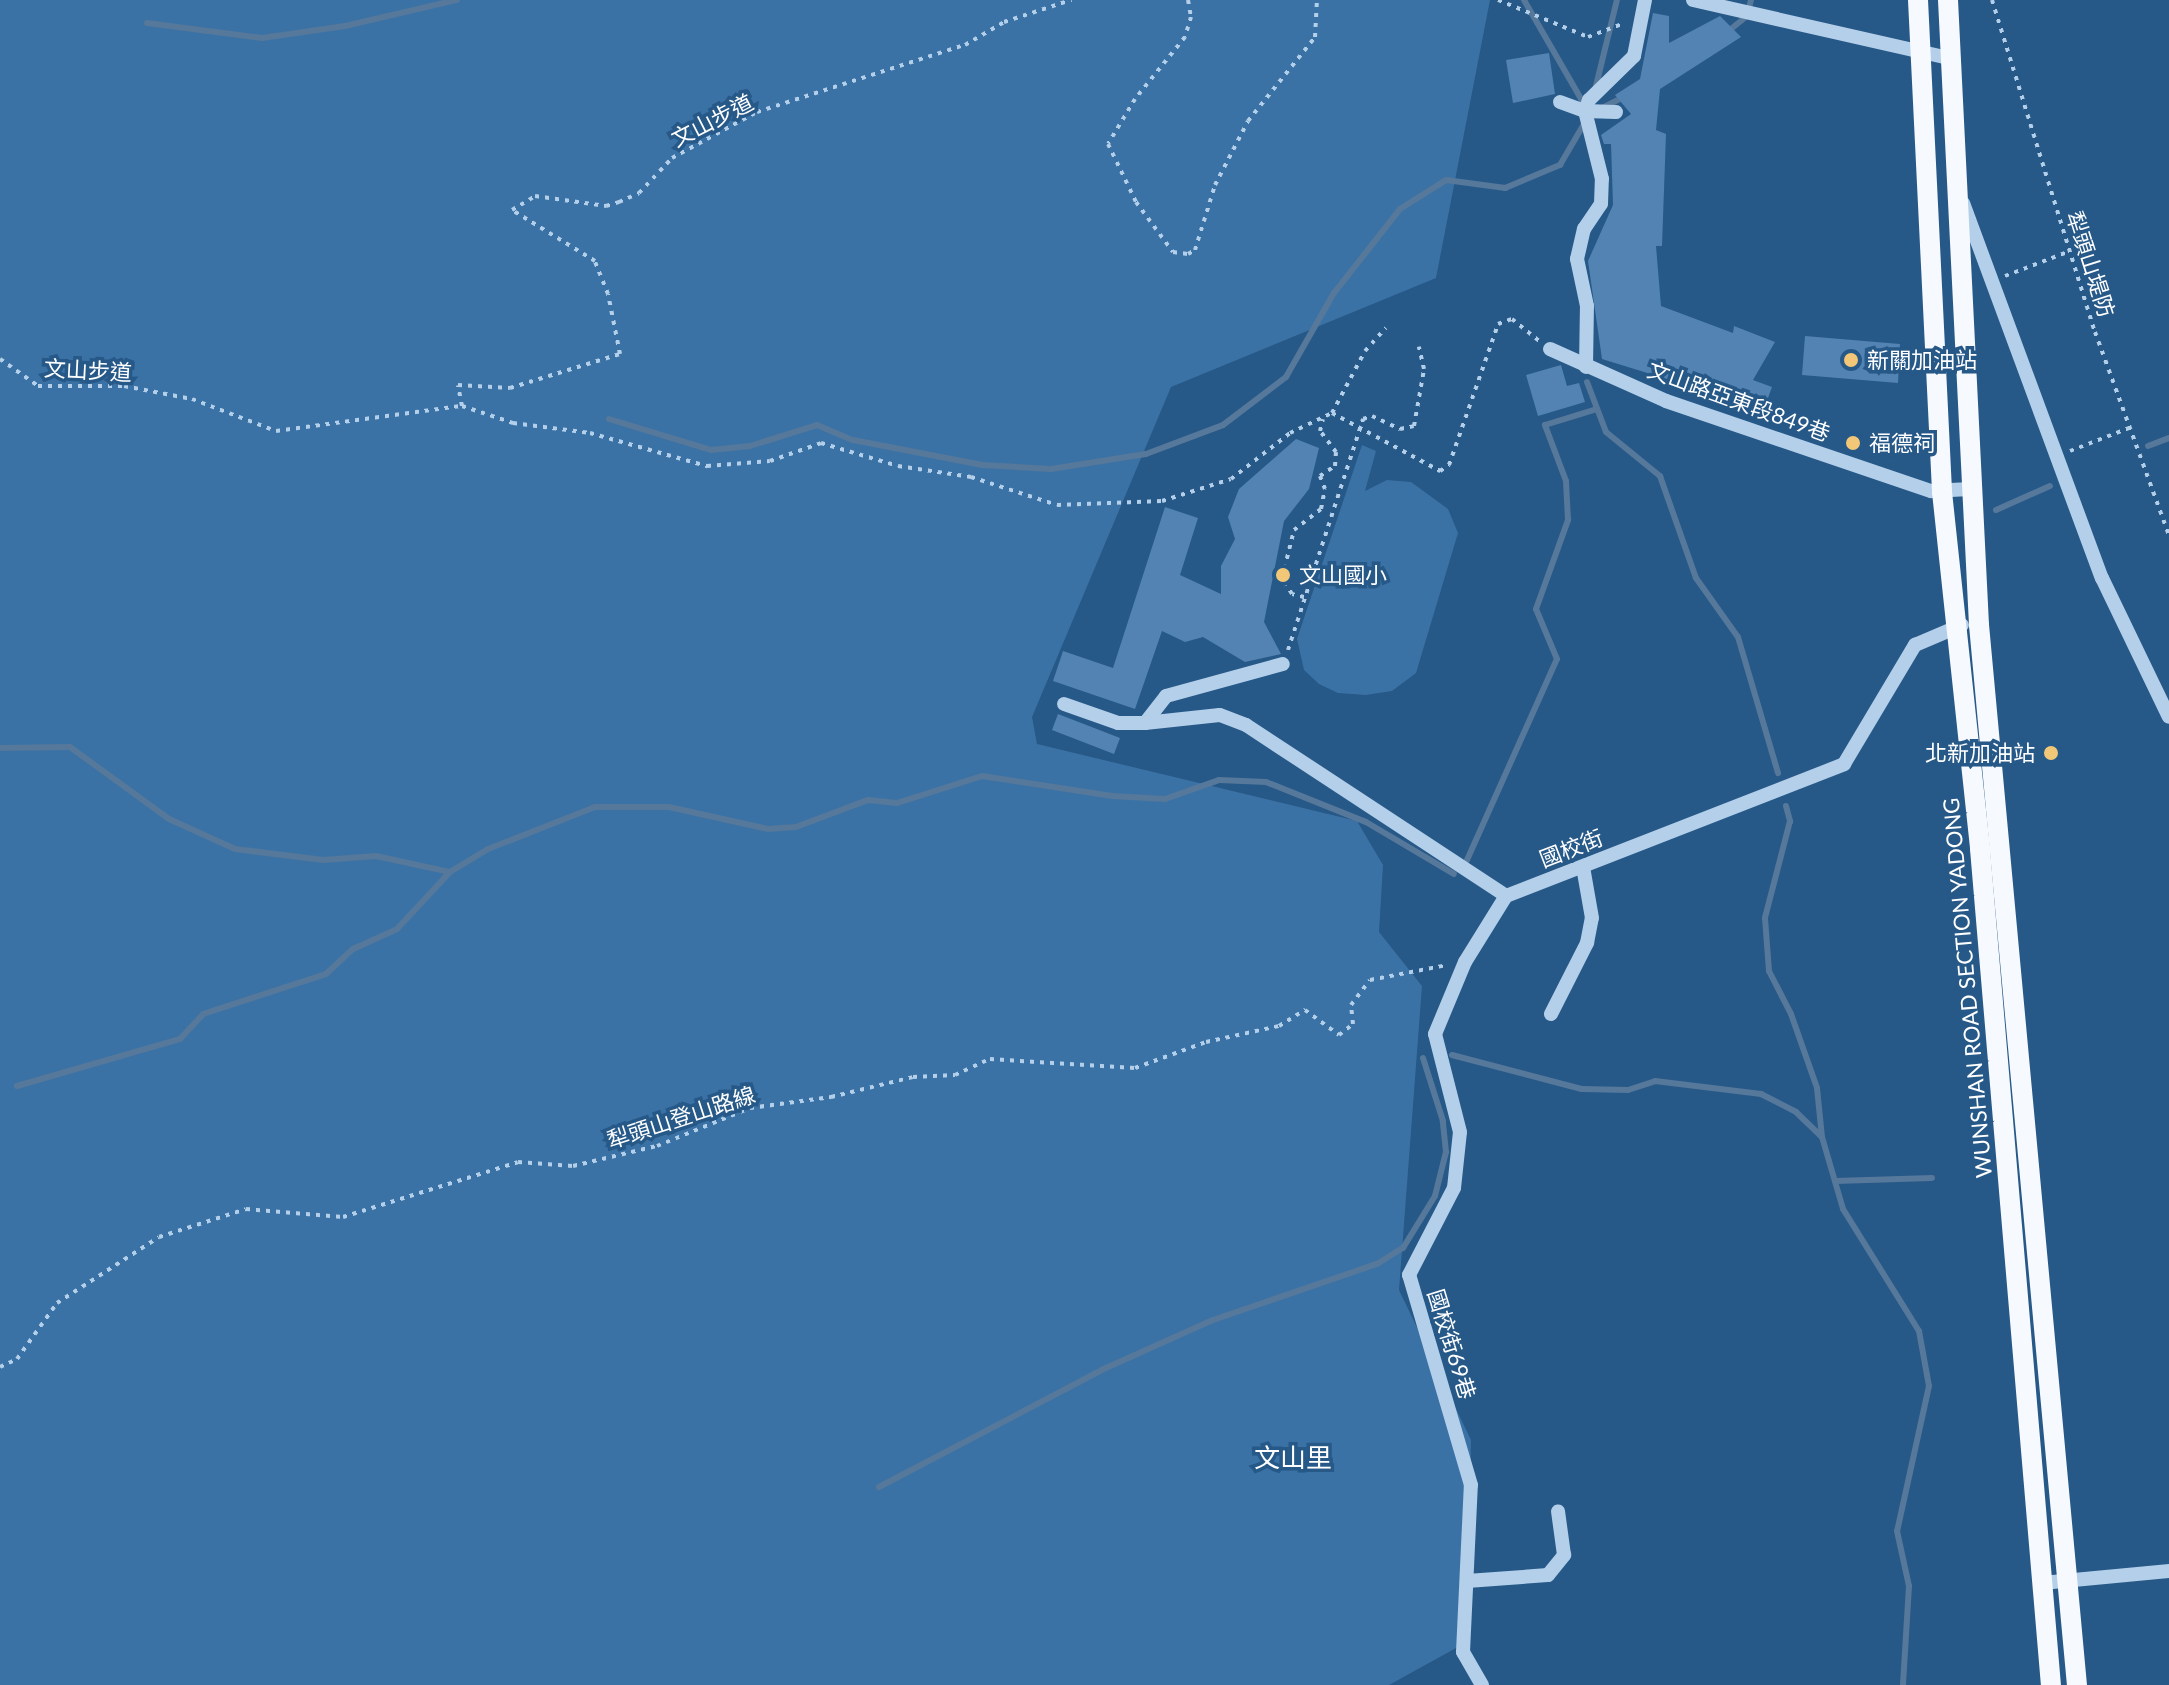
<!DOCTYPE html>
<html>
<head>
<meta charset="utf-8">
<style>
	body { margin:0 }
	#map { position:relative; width:2169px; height:1685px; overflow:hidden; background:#265888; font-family:Lato,"Noto Sans TC",sans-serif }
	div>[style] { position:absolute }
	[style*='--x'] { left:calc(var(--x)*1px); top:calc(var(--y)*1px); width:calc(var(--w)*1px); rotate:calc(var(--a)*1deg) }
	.green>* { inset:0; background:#3b72a5 }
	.stream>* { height:6px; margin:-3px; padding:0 3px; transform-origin:3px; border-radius:3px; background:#56789a }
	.building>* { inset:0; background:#5383b2 }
	.path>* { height:4px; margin-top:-2px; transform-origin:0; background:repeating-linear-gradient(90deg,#b3cfe9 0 4px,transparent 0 10px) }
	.minor>* { height:14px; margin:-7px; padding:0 7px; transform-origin:7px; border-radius:7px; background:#b3cfe9 }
	.major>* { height:20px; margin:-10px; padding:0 10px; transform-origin:10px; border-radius:10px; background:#f6f9fe }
	.dots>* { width:22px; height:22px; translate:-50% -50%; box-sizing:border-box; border:4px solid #265888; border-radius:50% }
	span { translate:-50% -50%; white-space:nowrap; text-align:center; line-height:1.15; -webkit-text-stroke:7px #265888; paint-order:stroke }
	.street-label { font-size:22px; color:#fff }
	.poi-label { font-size:22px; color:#fff }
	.left { translate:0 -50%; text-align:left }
	.right { translate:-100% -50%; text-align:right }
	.quarter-label { font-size:26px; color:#fff }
</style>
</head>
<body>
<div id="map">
	<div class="green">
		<i style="clip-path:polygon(0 0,1490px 0,1436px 278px,1171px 387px,1032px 717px,1037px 744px,1357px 821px,1383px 865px,1379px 932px,1422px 986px,1399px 1290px,1471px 1440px,1467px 1642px,1389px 1685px,0 1685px)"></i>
		<i style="clip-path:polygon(1362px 445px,1376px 451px,1365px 491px,1387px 480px,1411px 482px,1448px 509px,1458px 533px,1416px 673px,1392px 691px,1366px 695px,1338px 693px,1319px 684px,1304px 670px,1297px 639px)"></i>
	</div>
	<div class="stream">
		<i style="--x:1524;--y:0;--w:120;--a:60"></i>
		<i style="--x:147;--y:23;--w:116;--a:7.4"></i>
		<i style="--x:262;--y:38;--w:84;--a:-8.2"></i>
		<i style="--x:345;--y:26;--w:115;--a:-13.1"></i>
		<i style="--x:1726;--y:33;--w:27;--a:-39"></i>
		<i style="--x:1747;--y:16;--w:16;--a:-76"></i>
		<i style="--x:1595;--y:90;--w:93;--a:-76.3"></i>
		<i style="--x:1604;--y:107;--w:25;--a:-27"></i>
		<i style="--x:1587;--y:382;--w:53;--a:69.2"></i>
		<i style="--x:1606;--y:432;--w:70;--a:39.2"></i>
		<i style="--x:1660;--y:476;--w:108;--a:70.6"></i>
		<i style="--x:1696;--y:578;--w:72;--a:54.6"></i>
		<i style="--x:1738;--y:637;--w:142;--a:73.6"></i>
		<i style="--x:609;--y:419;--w:107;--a:16.9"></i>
		<i style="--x:711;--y:450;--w:39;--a:-6"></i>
		<i style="--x:750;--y:446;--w:70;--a:-17.4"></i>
		<i style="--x:817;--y:425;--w:39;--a:23"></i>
		<i style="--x:853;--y:440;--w:132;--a:10.9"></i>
		<i style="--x:983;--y:465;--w:68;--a:3.4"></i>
		<i style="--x:1051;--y:469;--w:96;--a:-9"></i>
		<i style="--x:1146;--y:454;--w:82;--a:-20.6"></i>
		<i style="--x:1223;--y:425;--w:79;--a:-37.3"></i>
		<i style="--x:1286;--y:377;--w:97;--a:-60.3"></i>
		<i style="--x:1334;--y:293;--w:107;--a:-51.8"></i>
		<i style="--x:1400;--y:209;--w:54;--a:-32.2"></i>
		<i style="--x:1446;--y:180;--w:60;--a:7.7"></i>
		<i style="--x:1505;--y:188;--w:60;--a:-22.7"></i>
		<i style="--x:1560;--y:165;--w:48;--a:-59.7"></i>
		<i style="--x:2148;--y:446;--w:22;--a:-21"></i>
		<i style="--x:1996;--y:510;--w:59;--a:-24"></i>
		<i style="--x:0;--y:748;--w:70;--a:-0.8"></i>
		<i style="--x:70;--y:747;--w:122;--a:36"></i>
		<i style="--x:169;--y:819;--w:72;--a:24.4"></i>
		<i style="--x:235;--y:849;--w:89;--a:7.1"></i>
		<i style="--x:323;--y:860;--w:53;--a:-4.3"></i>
		<i style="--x:376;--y:856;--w:76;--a:12.2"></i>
		<i style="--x:1786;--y:806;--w:16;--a:75"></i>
		<i style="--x:1790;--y:821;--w:100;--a:104.5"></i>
		<i style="--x:1765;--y:918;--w:53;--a:85.7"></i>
		<i style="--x:1769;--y:971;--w:48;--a:62.9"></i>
		<i style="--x:1791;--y:1014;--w:78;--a:70.6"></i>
		<i style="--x:1817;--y:1088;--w:49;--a:84.2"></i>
		<i style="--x:1822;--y:1137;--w:75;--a:73.7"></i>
		<i style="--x:1843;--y:1209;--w:144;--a:58.1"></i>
		<i style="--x:1919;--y:1331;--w:56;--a:79.7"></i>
		<i style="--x:1929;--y:1386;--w:148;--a:102.4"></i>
		<i style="--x:1897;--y:1531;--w:56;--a:77.7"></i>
		<i style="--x:1909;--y:1586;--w:99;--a:93.5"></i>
		<i style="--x:1467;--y:860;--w:220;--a:-65.9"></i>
		<i style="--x:1557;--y:659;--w:54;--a:-112.8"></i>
		<i style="--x:1536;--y:609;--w:95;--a:-70.2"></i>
		<i style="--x:1568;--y:520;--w:39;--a:-93"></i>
		<i style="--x:1566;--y:481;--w:60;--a:-110.6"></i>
		<i style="--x:1545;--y:425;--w:54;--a:-17.1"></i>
		<i style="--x:1452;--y:1055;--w:134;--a:14.7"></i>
		<i style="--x:1582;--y:1089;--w:46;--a:1.2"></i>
		<i style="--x:1628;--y:1090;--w:28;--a:-18"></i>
		<i style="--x:1655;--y:1081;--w:107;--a:7"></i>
		<i style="--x:1761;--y:1094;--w:39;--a:27"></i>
		<i style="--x:1796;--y:1112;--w:36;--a:44"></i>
		<i style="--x:17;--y:1086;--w:170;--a:-16.1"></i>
		<i style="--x:180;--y:1039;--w:34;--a:-47"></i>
		<i style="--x:203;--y:1014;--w:129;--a:-18"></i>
		<i style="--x:326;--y:974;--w:37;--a:-43"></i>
		<i style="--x:353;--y:949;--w:48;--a:-24.4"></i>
		<i style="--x:397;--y:929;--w:78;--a:-47.1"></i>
		<i style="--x:450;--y:872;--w:44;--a:-31.2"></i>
		<i style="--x:488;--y:849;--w:115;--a:-21.4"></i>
		<i style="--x:595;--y:807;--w:74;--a:0"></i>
		<i style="--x:669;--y:807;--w:101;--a:12.5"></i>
		<i style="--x:768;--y:829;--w:28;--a:-4"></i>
		<i style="--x:796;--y:827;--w:77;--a:-20.6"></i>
		<i style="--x:868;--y:800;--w:29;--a:6"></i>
		<i style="--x:897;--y:803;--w:89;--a:-17.6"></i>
		<i style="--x:982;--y:776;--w:132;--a:8.7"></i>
		<i style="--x:1112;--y:796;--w:53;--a:3.2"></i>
		<i style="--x:1165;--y:799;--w:57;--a:-19.4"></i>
		<i style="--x:1219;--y:780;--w:47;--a:2.4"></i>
		<i style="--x:1266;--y:782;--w:108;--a:21.8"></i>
		<i style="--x:1366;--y:822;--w:102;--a:30.6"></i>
		<i style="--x:1835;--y:1181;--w:97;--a:-1.8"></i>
		<i style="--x:879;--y:1487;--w:256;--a:-27.7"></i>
		<i style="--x:1106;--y:1368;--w:117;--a:-24.2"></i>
		<i style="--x:1213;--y:1320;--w:173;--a:-18.9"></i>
		<i style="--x:1377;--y:1264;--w:31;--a:-32"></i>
		<i style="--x:1403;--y:1248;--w:61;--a:-58.4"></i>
		<i style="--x:1435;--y:1196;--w:45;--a:-76"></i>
		<i style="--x:1446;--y:1152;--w:31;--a:-96"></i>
		<i style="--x:1443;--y:1121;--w:66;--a:-107.6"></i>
	</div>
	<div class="building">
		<i style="clip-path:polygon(1653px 13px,1669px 16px,1669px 43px,1720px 16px,1741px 37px,1660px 89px,1656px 130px,1666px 134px,1662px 246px,1656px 246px,1661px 306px,1733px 333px,1734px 326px,1775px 342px,1753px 380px,1772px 387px,1764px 409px,1602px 359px,1588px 261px,1613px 205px,1611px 144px,1604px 144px,1601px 135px,1631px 114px,1615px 95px,1640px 79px)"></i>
		<i style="clip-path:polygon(1549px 53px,1555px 94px,1513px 103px,1506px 60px)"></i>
		<i style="clip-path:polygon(1805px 336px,1900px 344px,1898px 383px,1802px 375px)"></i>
		<i style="clip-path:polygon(1561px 365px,1567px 386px,1579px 383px,1585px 402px,1538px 416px,1526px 375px)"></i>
		<i style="clip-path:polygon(1296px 439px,1319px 448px,1309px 489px,1284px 521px,1264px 622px,1281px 654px,1245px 662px,1203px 637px,1185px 642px,1162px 631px,1135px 709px,1053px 681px,1063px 651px,1113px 668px,1165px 507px,1198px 518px,1180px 575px,1221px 594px,1221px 566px,1235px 539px,1228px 517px,1239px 489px)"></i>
		<i style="clip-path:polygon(1058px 714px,1120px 738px,1114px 754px,1052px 730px)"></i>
	</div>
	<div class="path">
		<i style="--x:1188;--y:0;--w:17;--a:80"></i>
		<i style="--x:1191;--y:17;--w:21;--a:107"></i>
		<i style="--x:1185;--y:37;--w:80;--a:128.9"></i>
		<i style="--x:1135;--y:99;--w:52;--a:121"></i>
		<i style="--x:1108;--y:144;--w:64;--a:64.2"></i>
		<i style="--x:1136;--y:202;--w:62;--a:53.5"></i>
		<i style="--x:1173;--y:252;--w:15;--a:8"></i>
		<i style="--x:1188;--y:254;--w:8;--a:-30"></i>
		<i style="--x:1195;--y:250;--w:68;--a:-72.9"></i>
		<i style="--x:1215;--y:185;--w:72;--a:-62.7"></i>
		<i style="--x:1248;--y:121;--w:107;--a:-51.4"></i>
		<i style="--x:1315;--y:37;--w:37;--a:-87"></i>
		<i style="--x:1498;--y:0;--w:97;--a:22.3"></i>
		<i style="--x:1588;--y:37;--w:36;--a:-21"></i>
		<i style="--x:1992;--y:0;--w:348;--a:72.8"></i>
		<i style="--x:2095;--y:332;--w:216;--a:70"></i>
		<i style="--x:2005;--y:276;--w:70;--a:-21"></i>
		<i style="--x:0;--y:359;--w:47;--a:35.4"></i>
		<i style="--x:38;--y:386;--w:86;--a:0"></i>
		<i style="--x:124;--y:386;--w:69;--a:10.8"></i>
		<i style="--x:192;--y:399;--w:90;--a:20.9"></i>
		<i style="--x:276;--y:431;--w:188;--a:-7.7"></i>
		<i style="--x:462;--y:406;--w:54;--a:18.4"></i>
		<i style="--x:513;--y:423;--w:78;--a:7.4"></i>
		<i style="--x:590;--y:433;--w:122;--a:15.8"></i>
		<i style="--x:707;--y:466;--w:63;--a:-4.5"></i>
		<i style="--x:770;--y:461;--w:54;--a:-19.4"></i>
		<i style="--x:821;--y:443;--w:80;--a:16.6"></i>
		<i style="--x:898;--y:466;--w:74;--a:8.6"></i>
		<i style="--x:971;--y:477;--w:90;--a:18"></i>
		<i style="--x:1057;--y:505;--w:105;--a:-2.2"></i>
		<i style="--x:1162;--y:501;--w:72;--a:-17.7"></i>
		<i style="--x:1231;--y:479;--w:75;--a:-37.9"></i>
		<i style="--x:1290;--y:433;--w:47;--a:-25.5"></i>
		<i style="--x:1332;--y:413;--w:123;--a:28.2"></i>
		<i style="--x:1440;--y:471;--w:11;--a:-34"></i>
		<i style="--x:1449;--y:465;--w:149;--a:-70.8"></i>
		<i style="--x:1498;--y:324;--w:15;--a:-20"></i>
		<i style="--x:1512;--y:319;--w:35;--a:39"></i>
		<i style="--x:462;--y:406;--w:21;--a:-101"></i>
		<i style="--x:458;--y:385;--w:52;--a:3.3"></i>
		<i style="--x:510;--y:388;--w:115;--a:-17.2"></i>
		<i style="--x:620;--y:354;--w:61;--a:-101.3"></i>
		<i style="--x:608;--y:294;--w:35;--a:-112"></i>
		<i style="--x:595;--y:261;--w:97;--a:-148.4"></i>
		<i style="--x:512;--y:210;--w:27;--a:-31"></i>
		<i style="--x:535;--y:196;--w:72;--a:8"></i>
		<i style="--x:606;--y:206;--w:14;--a:-17"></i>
		<i style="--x:619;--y:202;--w:22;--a:-24"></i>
		<i style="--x:639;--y:193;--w:48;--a:-46.7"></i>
		<i style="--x:672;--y:158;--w:97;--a:-28.4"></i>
		<i style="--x:757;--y:112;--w:219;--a:-17.9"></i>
		<i style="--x:965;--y:45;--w:45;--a:-30.5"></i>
		<i style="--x:1004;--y:22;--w:71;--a:-18.2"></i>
		<i style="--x:1332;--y:413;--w:70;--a:-62"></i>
		<i style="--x:1365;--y:351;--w:31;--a:-48"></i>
		<i style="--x:2070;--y:451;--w:63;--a:-21.3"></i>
		<i style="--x:1304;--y:597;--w:12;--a:-166"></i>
		<i style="--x:1292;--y:594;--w:19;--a:-122"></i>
		<i style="--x:1282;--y:578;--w:49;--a:-76"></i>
		<i style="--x:1294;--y:530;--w:34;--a:-38"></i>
		<i style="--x:1321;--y:509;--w:20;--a:-79"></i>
		<i style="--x:1325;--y:489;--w:14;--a:-111"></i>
		<i style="--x:1320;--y:476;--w:18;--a:-34"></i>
		<i style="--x:1335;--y:466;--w:14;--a:-86"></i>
		<i style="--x:1336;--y:452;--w:26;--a:-127"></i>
		<i style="--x:1320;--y:431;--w:12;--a:-76"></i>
		<i style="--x:1288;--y:650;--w:243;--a:-72"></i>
		<i style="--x:1363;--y:419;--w:9;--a:-18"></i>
		<i style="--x:1372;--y:416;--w:31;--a:25"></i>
		<i style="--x:1400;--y:429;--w:14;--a:-12"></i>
		<i style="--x:1414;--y:426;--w:58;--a:-80"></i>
		<i style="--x:1424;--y:369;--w:23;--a:-103"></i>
		<i style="--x:0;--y:1367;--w:19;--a:-25"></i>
		<i style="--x:17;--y:1359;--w:69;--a:-54.5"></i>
		<i style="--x:57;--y:1303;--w:121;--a:-32.9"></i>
		<i style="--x:159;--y:1237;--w:91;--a:-17.8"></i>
		<i style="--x:246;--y:1209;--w:97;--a:4.7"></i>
		<i style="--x:343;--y:1217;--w:183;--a:-17.4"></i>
		<i style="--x:518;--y:1162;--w:55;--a:4.2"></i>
		<i style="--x:573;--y:1166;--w:86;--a:-13.4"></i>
		<i style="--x:657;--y:1146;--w:100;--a:-22.2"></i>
		<i style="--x:750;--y:1108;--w:82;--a:-7.7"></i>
		<i style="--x:831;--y:1097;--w:84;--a:-13.7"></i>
		<i style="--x:913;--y:1077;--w:42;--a:-2.7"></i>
		<i style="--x:955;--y:1075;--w:38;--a:-25"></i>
		<i style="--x:990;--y:1059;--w:145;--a:3.6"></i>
		<i style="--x:1135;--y:1068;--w:76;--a:-20.1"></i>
		<i style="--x:1206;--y:1042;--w:75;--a:-12.4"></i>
		<i style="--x:1279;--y:1026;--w:31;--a:-32"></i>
		<i style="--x:1305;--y:1010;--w:42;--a:36.3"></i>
		<i style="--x:1339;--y:1035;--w:18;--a:-38"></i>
		<i style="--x:1353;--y:1024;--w:19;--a:-96"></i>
		<i style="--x:1351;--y:1005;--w:31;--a:-53"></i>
		<i style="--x:1370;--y:980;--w:78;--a:-11"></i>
	</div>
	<div class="minor">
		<i style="--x:1693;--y:0;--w:262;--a:12.8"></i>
		<i style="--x:1560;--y:102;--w:27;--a:20"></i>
		<i style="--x:1585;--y:111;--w:12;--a:-70"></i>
		<i style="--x:1589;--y:100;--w:63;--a:-44.4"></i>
		<i style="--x:1634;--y:56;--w:57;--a:-78.9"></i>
		<i style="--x:1963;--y:203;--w:400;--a:69.7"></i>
		<i style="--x:2102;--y:578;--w:154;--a:64.3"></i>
		<i style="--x:1550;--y:349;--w:127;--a:24.1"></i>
		<i style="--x:1666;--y:401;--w:280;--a:18.8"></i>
		<i style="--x:1931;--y:491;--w:39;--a:-3"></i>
		<i style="--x:1586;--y:367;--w:61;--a:-89.1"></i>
		<i style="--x:1587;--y:306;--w:48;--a:-102"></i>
		<i style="--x:1577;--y:259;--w:31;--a:-77"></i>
		<i style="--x:1584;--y:229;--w:30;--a:-56"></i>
		<i style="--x:1601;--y:204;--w:25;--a:-88"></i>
		<i style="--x:1602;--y:179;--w:70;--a:-104"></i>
		<i style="--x:1585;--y:111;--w:31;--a:2"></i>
		<i style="--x:1064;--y:704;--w:57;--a:19.4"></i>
		<i style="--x:1118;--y:723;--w:27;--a:0"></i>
		<i style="--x:1145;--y:723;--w:34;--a:-52"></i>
		<i style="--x:1166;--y:696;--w:121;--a:-15.3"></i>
		<i style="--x:1145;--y:723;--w:75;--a:-6.1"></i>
		<i style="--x:1220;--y:715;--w:28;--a:21"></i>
		<i style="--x:1246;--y:725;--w:311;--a:33.3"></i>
		<i style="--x:1506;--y:896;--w:363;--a:-21.3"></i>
		<i style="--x:1844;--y:764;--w:139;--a:-59.2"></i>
		<i style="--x:1915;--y:645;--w:51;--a:-23.1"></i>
		<i style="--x:1551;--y:1014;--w:80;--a:-63.1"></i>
		<i style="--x:1587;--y:943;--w:25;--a:-79"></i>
		<i style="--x:1592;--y:918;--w:52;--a:-100"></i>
		<i style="--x:1467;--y:1581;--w:81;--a:-4.2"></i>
		<i style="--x:1548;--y:1575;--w:26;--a:-51"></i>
		<i style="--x:1564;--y:1555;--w:44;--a:-97.8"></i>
		<i style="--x:2042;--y:1583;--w:128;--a:-5.4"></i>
		<i style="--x:1482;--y:1685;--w:38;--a:-120"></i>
		<i style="--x:1463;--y:1652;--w:167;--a:-87.3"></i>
		<i style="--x:1471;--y:1485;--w:219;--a:-106.4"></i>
		<i style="--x:1409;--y:1275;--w:98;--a:-62.7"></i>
		<i style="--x:1454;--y:1188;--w:56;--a:-83.9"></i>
		<i style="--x:1460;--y:1132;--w:101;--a:-104.3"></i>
		<i style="--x:1435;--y:1034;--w:78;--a:-67.4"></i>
		<i style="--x:1465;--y:962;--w:78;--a:-58.2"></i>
	</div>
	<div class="major">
		<i style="--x:1918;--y:0;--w:493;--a:87.2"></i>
		<i style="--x:1942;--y:492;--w:359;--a:83.9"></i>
		<i style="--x:1980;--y:849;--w:839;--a:85.15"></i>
		<i style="--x:1948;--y:0;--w:626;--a:87.16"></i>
		<i style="--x:1979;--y:625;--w:1065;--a:84.72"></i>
	</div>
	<div class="dots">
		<i style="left:1851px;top:360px;background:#f2c778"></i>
		<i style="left:1853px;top:443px;background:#f2c778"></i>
		<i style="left:1283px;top:575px;background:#f2c778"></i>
		<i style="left:2051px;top:753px;background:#f2c778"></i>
	</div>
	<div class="street-label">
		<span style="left:712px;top:120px;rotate:-27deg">文山步道</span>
		<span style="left:2091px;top:264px;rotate:72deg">犁頭山堤防</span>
		<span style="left:88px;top:370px;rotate:3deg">文山步道</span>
		<span style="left:1739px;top:401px;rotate:20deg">文山路亞東段849巷</span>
		<span style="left:1571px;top:848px;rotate:-21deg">國校街</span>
		<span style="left:1967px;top:988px;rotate:-95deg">WUNSHAN ROAD SECTION YADONG</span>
		<span style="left:681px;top:1117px;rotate:-18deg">犁頭山登山路線</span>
		<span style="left:1452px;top:1344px;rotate:73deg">國校街69巷</span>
	</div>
	<div class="poi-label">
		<span class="left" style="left:1867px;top:360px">新關加油站</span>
		<span class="left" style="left:1869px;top:443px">福德祠</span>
		<span class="left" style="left:1299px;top:575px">文山國小</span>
		<span class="right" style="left:2035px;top:753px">北新加油站</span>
	</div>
	<div class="quarter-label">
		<span style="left:1293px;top:1458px">文山里</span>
	</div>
</div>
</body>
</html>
